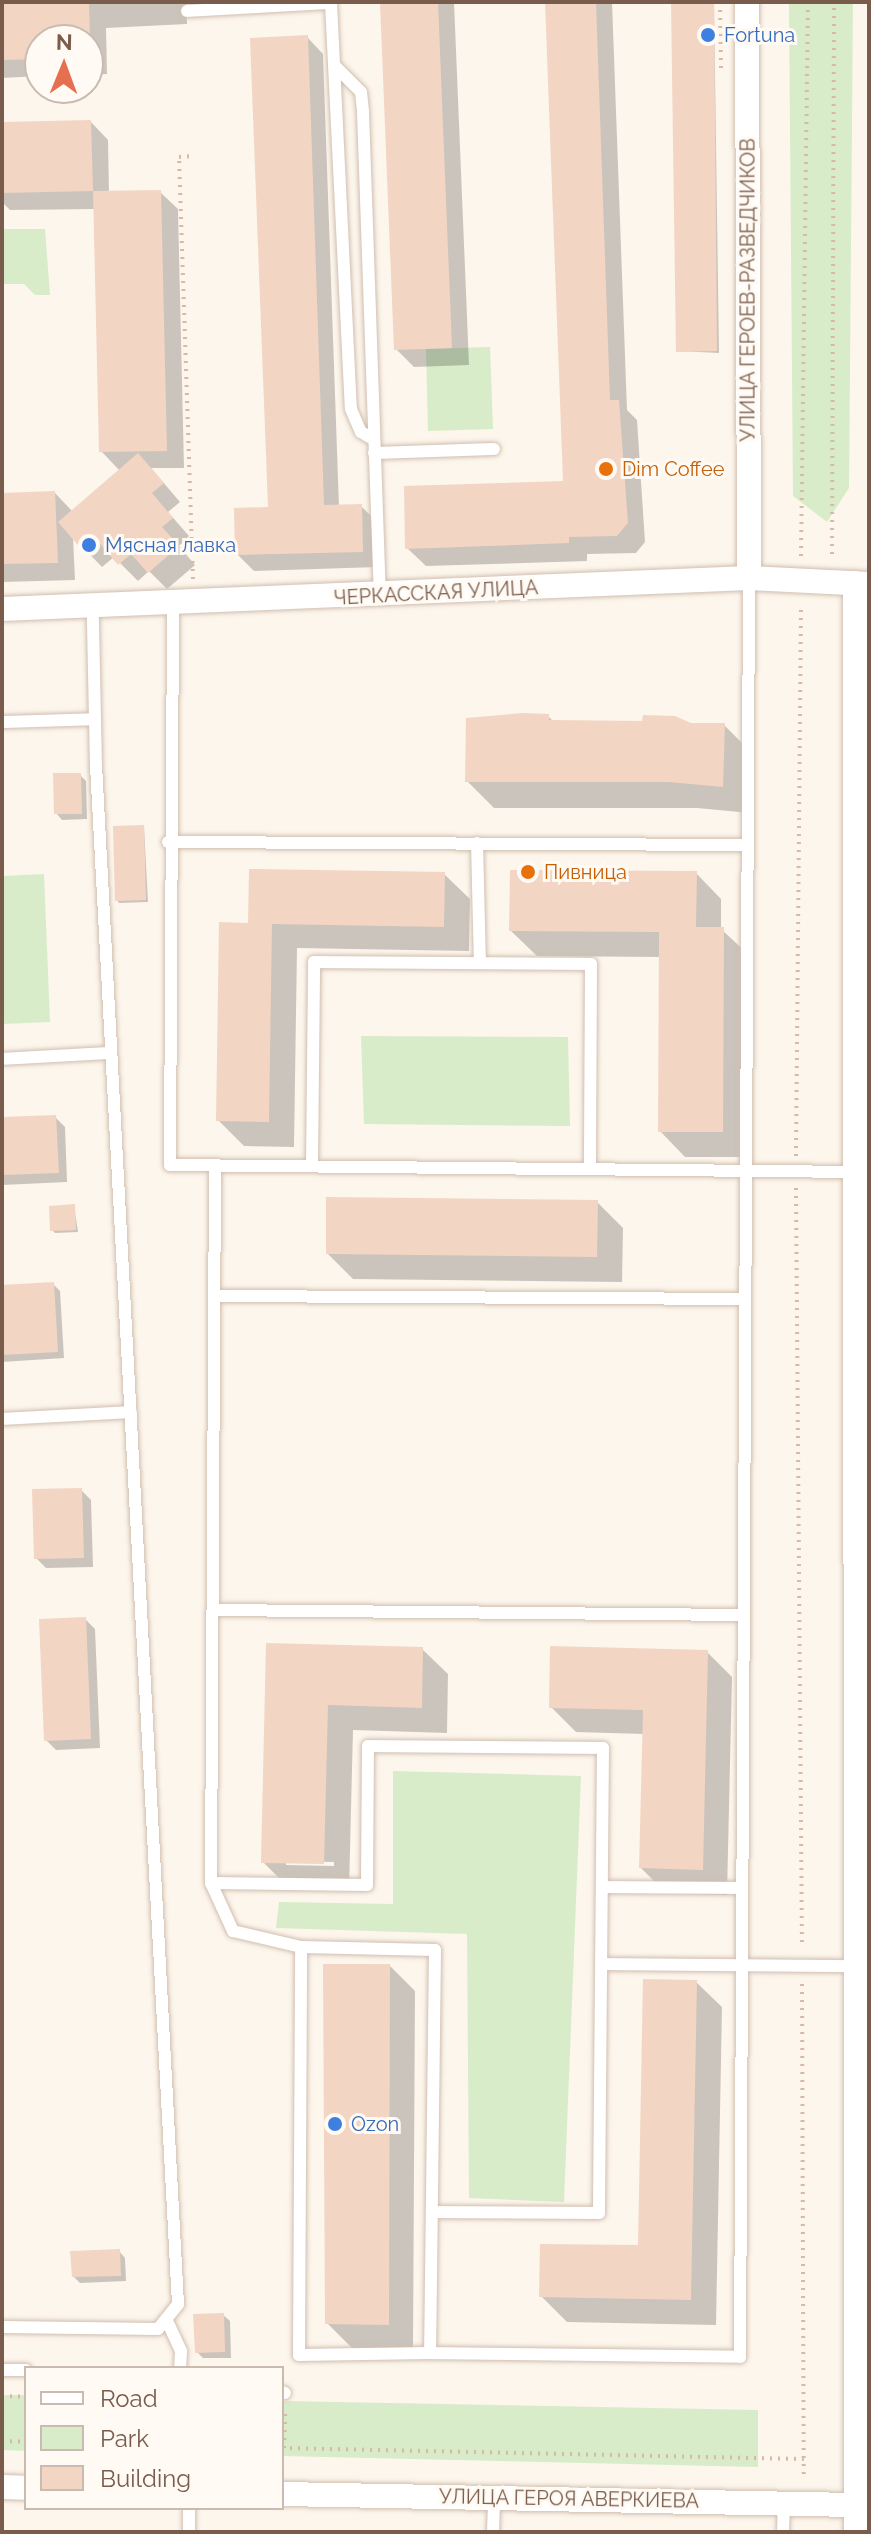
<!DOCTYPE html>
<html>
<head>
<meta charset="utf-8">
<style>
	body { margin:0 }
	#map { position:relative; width:871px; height:2534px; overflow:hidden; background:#fdf6ec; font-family:Raleway,sans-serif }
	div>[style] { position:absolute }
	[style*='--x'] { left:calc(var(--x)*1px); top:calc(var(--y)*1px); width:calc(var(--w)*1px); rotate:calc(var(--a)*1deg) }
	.green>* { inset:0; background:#d8ecc9 }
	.shadow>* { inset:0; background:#0003 }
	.building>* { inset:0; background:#f3d5c3 }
	.path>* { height:4px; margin-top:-2px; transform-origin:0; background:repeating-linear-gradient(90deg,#d9b8a5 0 2px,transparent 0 8px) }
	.roads { filter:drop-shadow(0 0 2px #d1beb0) drop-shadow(0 0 2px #d1beb0) }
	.service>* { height:12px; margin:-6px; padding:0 6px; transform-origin:6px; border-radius:6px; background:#fff }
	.minor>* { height:24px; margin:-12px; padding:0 12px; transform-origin:12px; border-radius:12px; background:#fff }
	.dots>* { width:22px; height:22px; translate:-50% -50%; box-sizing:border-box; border:4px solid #fffaf3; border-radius:50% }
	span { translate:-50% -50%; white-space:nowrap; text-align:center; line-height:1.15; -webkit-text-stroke:6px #fffaf3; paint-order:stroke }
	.shop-label { font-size:20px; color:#366cbe }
	.left { translate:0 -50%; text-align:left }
	.street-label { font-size:20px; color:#7a5c4d }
	.food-label { font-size:20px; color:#c56008 }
	.frame { position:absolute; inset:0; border:4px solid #7a5c4d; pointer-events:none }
	.legend { position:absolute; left:24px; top:2366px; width:260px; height:144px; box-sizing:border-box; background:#fffaf3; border:2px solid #cabbb1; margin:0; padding:10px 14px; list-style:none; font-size:24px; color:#7a5c4d }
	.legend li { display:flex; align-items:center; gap:16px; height:40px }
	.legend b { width:40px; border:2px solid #cabbb1 }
	.north { position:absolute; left:24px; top:24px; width:80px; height:80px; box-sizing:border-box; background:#fffaf3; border:2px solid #cabbb1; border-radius:50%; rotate:1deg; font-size:22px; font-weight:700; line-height:32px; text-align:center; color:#7a5c4d }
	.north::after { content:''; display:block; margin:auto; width:28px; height:36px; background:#e76f51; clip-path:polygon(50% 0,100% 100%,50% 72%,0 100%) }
</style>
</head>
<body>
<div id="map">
	<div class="green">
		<i style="clip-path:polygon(789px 2px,853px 2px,849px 488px,827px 522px,793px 496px)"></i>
		<i style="clip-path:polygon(2px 229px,45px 229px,50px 295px,35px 295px,24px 284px,2px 284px)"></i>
		<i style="clip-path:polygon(490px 347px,493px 429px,428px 431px,426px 349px)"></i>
		<i style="clip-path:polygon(44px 874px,50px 1022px,2px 1024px,2px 876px)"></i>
		<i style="clip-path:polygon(361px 1036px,568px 1037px,570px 1126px,364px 1124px)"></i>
		<i style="clip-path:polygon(393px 1771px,581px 1776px,564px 2202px,469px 2198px,467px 1934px,276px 1928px,279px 1902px,393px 1904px)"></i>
		<i style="clip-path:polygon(2px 2395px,26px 2395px,26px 2451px,2px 2450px)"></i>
		<i style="clip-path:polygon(282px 2401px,758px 2410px,758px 2467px,282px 2456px)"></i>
	</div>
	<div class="shadow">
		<i style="clip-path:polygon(2px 2px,186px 2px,187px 24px,106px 28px,107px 74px,88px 75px,88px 40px,40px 40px,40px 76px,2px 78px)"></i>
		<i style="clip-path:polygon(382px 2px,454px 2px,469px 365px,414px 367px,396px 349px)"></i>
		<i style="clip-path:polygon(547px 2px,612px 2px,627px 410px,637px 420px,645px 542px,636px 553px,587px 554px,587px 561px,426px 566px,407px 548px,565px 483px)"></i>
		<i style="clip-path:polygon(672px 2px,714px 2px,719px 353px,678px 351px)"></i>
		<i style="clip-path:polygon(307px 37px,323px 54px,339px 507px,361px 506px,377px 522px,378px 567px,254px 571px,237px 554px,270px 509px)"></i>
		<i style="clip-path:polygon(91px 122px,108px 140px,109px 193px,160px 192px,178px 209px,184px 468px,151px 468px,180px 502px,168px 512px,189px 536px,179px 546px,195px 565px,167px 589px,149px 571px,138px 581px,114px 557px,102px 567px,73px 537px,75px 580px,2px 582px,2px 495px,55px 493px,73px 512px,120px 471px,101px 451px,95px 209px,10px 210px,2px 202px,2px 124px)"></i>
		<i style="clip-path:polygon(548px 716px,554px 722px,724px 725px,751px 752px,750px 813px,697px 808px,494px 808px,467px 781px)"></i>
		<i style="clip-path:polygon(80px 775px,86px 781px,87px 819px,62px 820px,56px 813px)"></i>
		<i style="clip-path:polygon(144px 827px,148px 902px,119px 903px,117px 900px)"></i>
		<i style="clip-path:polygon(696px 873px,721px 899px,721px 929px,749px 955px,748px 1157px,685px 1157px,660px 1131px,661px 957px,537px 956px,511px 931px)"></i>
		<i style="clip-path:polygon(444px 874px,470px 899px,469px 951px,297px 948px,294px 1147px,244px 1146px,218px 1120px,250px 925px)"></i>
		<i style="clip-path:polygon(55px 1117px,65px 1127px,67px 1182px,2px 1185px,2px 1119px)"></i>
		<i style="clip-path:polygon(597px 1202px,623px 1228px,622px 1282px,353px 1279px,328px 1254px)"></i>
		<i style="clip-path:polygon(74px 1206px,78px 1232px,55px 1233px,52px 1230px)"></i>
		<i style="clip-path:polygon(53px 1284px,60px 1291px,64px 1358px,2px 1362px,2px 1287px)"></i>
		<i style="clip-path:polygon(81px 1490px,91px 1500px,93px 1567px,46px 1568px,36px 1558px)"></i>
		<i style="clip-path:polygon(85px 1619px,95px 1629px,100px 1748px,56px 1750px,46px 1740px)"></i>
		<i style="clip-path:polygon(evenodd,268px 1645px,422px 1649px,448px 1674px,447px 1733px,353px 1730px,349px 1889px,288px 1887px,263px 1862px,268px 1645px,286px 1861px,334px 1862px,334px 1866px,286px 1865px,286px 1861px)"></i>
		<i style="clip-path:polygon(707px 1652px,732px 1677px,727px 1895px,666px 1893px,641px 1868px,644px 1734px,576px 1732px,551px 1707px)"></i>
		<i style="clip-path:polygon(390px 1966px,415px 1991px,413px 2350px,353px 2349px,327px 2323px)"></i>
		<i style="clip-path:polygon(696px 1982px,722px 2007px,716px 2325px,567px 2322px,541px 2296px,640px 2247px)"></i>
		<i style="clip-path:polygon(119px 2251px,125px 2258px,126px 2281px,80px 2283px,73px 2276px)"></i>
		<i style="clip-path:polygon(223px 2315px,230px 2321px,231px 2358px,203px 2358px,197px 2352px)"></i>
	</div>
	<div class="building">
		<i style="clip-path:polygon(2px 2px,89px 2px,90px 40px,40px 40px,40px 59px,2px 60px)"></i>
		<i style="clip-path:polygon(380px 2px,438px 2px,452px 348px,394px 350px)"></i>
		<i style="clip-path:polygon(545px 2px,596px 2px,610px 400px,619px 400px,628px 523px,617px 536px,569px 537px,569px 543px,405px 549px,404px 486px,563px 481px)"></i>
		<i style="clip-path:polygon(671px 2px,714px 2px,717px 351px,676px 352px)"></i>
		<i style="clip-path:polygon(308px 35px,324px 505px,362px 504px,363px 552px,235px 555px,234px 508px,268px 507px,250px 38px)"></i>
		<i style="clip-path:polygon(91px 120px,93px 191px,2px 193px,2px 122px)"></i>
		<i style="clip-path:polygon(161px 190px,167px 451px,99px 452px,93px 191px)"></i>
		<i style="clip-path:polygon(138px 453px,164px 483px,152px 493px,173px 518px,162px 527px,179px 546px,148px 573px,131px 554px,118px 565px,96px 539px,83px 551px,58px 522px)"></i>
		<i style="clip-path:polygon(55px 491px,58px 563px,2px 564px,2px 493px)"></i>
		<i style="clip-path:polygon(523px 713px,549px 714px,549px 720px,642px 721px,643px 715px,675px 716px,691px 723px,725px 723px,723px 787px,669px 782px,465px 782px,466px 718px)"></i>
		<i style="clip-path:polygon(53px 773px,81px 773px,82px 814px,54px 814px)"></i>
		<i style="clip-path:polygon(144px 825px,146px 900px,115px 901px,113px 826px)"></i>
		<i style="clip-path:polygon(249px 869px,445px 872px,444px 927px,272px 924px,269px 1122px,216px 1121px,219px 922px,248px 923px)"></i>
		<i style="clip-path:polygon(510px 870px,697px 871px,696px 927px,724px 927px,723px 1132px,658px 1132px,659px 932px,509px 931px)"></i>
		<i style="clip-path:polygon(56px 1115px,59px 1173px,2px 1175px,2px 1117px)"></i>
		<i style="clip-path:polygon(326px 1197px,598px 1200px,597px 1257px,326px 1254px)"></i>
		<i style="clip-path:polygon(75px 1204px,76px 1230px,50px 1231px,49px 1206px)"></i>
		<i style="clip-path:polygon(54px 1282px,58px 1352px,2px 1355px,2px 1285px)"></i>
		<i style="clip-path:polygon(82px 1488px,84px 1558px,34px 1559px,32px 1489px)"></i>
		<i style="clip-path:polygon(86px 1617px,91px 1739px,44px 1741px,39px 1619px)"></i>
		<i style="clip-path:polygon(266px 1643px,423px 1647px,422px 1708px,328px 1705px,324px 1864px,261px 1863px)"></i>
		<i style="clip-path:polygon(550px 1646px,708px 1650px,703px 1870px,639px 1868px,643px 1710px,549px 1708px)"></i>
		<i style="clip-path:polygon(323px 1964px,390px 1964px,389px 2325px,325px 2324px)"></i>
		<i style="clip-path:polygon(643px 1979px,697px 1980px,691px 2300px,539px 2297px,540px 2244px,638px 2245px)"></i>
		<i style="clip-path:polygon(120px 2249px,121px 2276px,72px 2277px,70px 2251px)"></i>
		<i style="clip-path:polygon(224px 2313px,225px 2352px,195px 2353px,193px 2314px)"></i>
	</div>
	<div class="path">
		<i style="--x:720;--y:2;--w:66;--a:89.1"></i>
		<i style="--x:832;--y:554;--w:552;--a:-89.79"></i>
		<i style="--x:801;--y:556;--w:554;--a:-89.28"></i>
		<i style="--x:193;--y:579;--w:422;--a:-91.9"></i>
		<i style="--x:179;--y:157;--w:15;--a:-4"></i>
		<i style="--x:796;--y:1156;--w:552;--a:-89.48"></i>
		<i style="--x:796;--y:1188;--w:759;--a:89.55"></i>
		<i style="--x:802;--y:1984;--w:495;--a:89.8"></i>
		<i style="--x:2;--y:2396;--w:24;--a:2"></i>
		<i style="--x:2;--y:2441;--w:24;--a:2"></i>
		<i style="--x:282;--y:2448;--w:522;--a:1.21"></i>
		<i style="--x:284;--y:2448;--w:38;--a:-88"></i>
	</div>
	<div class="roads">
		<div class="service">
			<i style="--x:187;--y:11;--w:144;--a:-3.2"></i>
			<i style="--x:331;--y:3;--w:406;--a:87.2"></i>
			<i style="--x:351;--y:409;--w:25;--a:67"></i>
			<i style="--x:361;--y:432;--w:14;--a:30"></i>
			<i style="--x:334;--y:65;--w:38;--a:45"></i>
			<i style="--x:361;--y:92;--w:20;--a:84"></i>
			<i style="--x:363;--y:112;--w:483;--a:88"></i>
			<i style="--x:374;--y:453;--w:120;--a:-1.9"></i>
			<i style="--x:173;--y:605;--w:560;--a:90.31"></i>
			<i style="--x:170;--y:1165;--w:689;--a:0.58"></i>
			<i style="--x:2;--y:722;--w:93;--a:-1.8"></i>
			<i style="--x:168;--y:842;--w:580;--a:0.3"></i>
			<i style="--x:477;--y:843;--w:120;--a:88.6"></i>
			<i style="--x:2;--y:1059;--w:109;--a:-3.2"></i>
			<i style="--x:215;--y:1165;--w:718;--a:90.32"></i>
			<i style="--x:211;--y:1883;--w:53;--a:65.4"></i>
			<i style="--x:233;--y:1931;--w:70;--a:13.2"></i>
			<i style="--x:301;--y:1947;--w:134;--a:1.3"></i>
			<i style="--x:435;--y:1950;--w:403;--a:90.7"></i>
			<i style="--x:430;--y:2353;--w:131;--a:179.1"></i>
			<i style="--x:299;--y:2355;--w:408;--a:-89.7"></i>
			<i style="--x:312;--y:1165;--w:203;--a:-89.4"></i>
			<i style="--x:314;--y:962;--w:277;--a:0.4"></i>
			<i style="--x:591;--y:964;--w:203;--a:90.3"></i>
			<i style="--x:215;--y:1296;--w:530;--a:0.32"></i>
			<i style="--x:2;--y:1419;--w:129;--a:-3.1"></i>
			<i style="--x:213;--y:1610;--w:530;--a:0.54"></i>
			<i style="--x:211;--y:1883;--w:156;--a:0.7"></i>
			<i style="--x:367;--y:1885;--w:139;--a:-89.6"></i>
			<i style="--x:368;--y:1746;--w:235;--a:0.5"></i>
			<i style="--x:603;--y:1748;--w:465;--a:90.5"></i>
			<i style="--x:599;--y:2213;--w:167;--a:-179.7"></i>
			<i style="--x:602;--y:1887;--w:139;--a:0.4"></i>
			<i style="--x:601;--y:1964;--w:254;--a:0.5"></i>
			<i style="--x:168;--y:2323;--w:31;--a:65"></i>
			<i style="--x:181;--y:2351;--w:17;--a:93"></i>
			<i style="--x:2;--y:2327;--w:156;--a:0.7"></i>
			<i style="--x:158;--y:2329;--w:32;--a:-51"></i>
			<i style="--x:178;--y:2304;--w:1539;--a:-93.05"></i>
			<i style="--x:96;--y:767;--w:149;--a:-91.2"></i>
			<i style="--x:430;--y:2353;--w:310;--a:0.7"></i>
			<i style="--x:740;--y:2357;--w:1779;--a:-89.71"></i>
			<i style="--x:2;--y:2370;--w:24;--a:0"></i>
			<i style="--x:282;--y:2392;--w:3;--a:18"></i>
			<i style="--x:189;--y:2532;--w:24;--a:-90"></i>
			<i style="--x:493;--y:2532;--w:34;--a:-88"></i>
			<i style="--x:783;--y:2532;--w:28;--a:-88"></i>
		</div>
		<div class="minor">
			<i style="--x:747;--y:2;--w:576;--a:89.8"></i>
			<i style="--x:855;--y:583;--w:1949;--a:89.97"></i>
			<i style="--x:2;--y:609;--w:748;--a:-2.38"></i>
			<i style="--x:749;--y:578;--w:120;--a:2.9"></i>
			<i style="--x:2;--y:2487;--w:24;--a:2"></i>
			<i style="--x:282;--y:2494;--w:574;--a:1.1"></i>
		</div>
	</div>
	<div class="dots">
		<i style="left:708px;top:35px;background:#3f7fe0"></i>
		<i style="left:606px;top:469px;background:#e8710a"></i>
		<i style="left:89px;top:545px;background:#3f7fe0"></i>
		<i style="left:528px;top:872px;background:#e8710a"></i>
		<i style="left:335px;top:2124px;background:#3f7fe0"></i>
	</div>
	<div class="shop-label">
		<span class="left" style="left:724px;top:35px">Fortuna</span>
		<span class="left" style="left:105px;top:545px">Мясная лавка</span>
		<span class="left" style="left:351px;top:2124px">Ozon</span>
	</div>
	<div class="street-label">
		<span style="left:748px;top:290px;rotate:-90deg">УЛИЦА ГЕРОЕВ-РАЗВЕДЧИКОВ</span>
		<span style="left:436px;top:593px;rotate:-3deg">ЧЕРКАССКАЯ УЛИЦА</span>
		<span style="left:569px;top:2499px;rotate:1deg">УЛИЦА ГЕРОЯ АВЕРКИЕВА</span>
	</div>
	<div class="food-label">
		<span class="left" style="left:622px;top:469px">Dim Coffee</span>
		<span class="left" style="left:544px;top:872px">Пивница</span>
	</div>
	<div class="frame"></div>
	<ul class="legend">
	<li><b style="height:10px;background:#fff"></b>Road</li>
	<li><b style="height:22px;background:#d8ecc9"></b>Park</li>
	<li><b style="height:22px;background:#f3d5c3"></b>Building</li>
	</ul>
	<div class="north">N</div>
</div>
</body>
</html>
